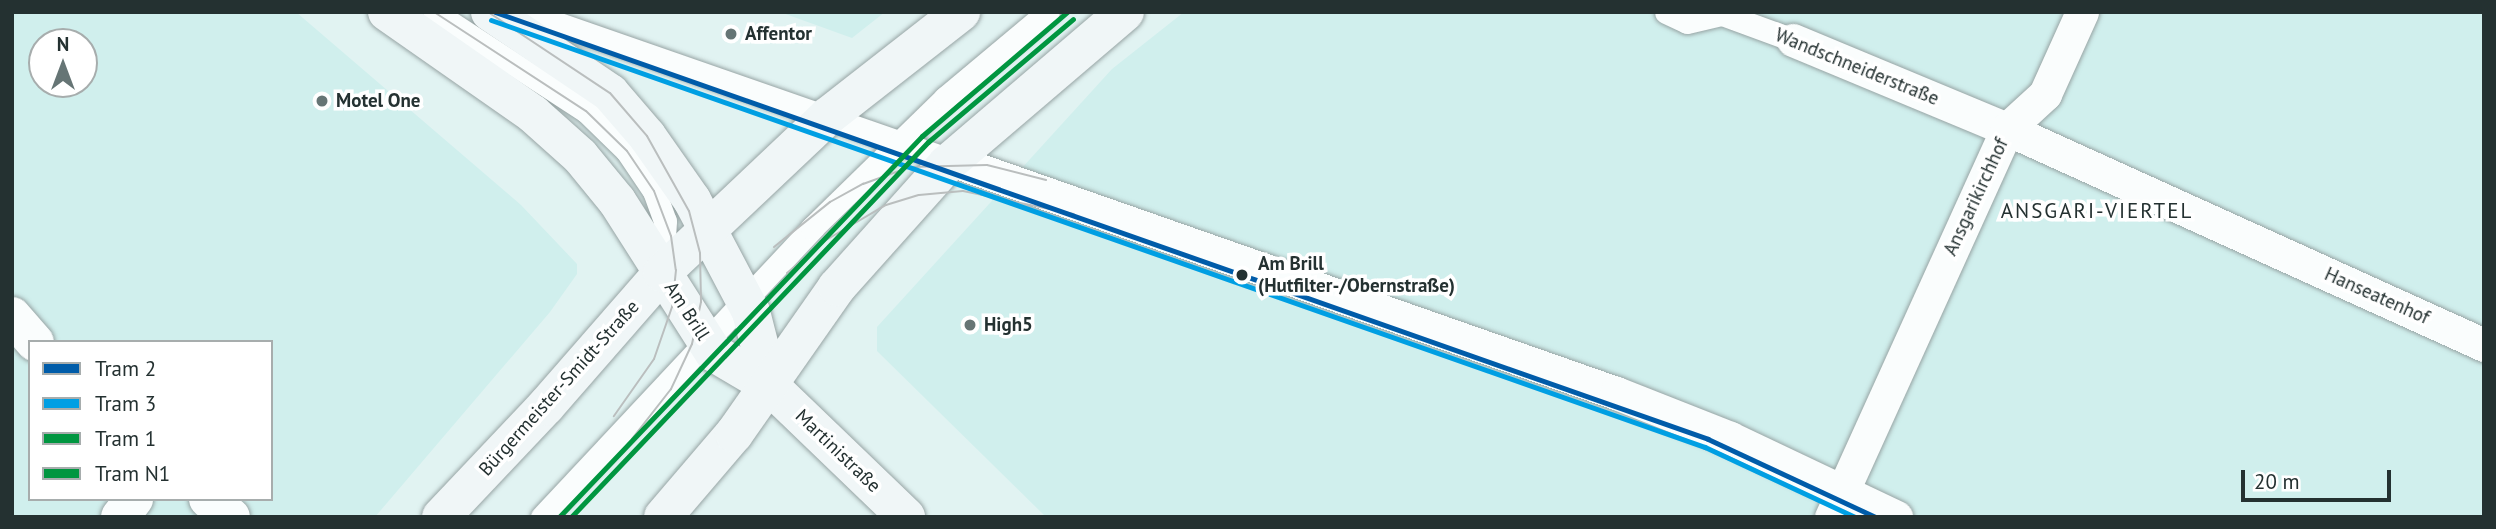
<!DOCTYPE html>
<html>
<head>
<meta charset="utf-8">
<style>
	body { margin:0 }
	#map { position:relative; width:2496px; height:529px; overflow:hidden; background:#e1f3f2; font-family:"PT Sans",sans-serif }
	div>[style] { position:absolute }
	[style*='--x'] { left:calc(var(--x)*1px); top:calc(var(--y)*1px); width:calc(var(--w)*1px); rotate:calc(var(--a)*1deg) }
	.built>* { inset:0; background:#d0efed }
	.roads { filter:drop-shadow(0 0 2px #97a4a4) drop-shadow(0 0 2px #97a4a4) }
	.service>* { height:23px; margin:-11.5px; padding:0 11.5px; transform-origin:11.5px; border-radius:11.5px; background:#fafdfd }
	.pedestrian>* { height:33px; margin:-16.5px; padding:0 16.5px; transform-origin:16.5px; border-radius:16.5px; background:#fafdfd }
	.minor>* { height:38px; margin:-19px; padding:0 19px; transform-origin:19px; border-radius:19px; background:#fafdfd }
	.secondary>* { height:38px; margin:-19px; padding:0 19px; transform-origin:19px; border-radius:19px; background:#f0f6f7 }
	.tram>* { height:2px; margin:-1px; padding:0 1px; transform-origin:1px; border-radius:1px; background:#babebe }
	.tram-1>* { height:5px; margin:-2.5px; padding:0 2.5px; transform-origin:2.5px; border-radius:2.5px; background:#005ca9 }
	.tram-2>* { height:5px; margin:-2.5px; padding:0 2.5px; transform-origin:2.5px; border-radius:2.5px; background:#009fe3 }
	.tram-3>* { height:5px; margin:-2.5px; padding:0 2.5px; transform-origin:2.5px; border-radius:2.5px; background:#009640 }
	.tram-4>* { height:5px; margin:-2.5px; padding:0 2.5px; transform-origin:2.5px; border-radius:2.5px; background:#009640 }
	.dots>* { width:19px; height:19px; translate:-50% -50%; box-sizing:border-box; border:4px solid #fff; border-radius:50% }
	span { translate:-50% -50%; white-space:nowrap; text-align:center; line-height:1.15; -webkit-text-stroke:7px #fff; paint-order:stroke }
	.poi-label { font-size:19px; color:#243131; font-weight:700 }
	.left { translate:0 -50%; text-align:left }
	.street-label { font-size:19px; color:#243131 }
	.stop-label { font-size:19px; color:#243131; font-weight:700 }
	.neighbourhood-label { font-size:21px; color:#243131; letter-spacing:2px }
	.frame { position:absolute; inset:0; border:14px solid #243131; pointer-events:none }
	.legend { position:absolute; left:28px; top:340px; width:245px; height:161px; box-sizing:border-box; background:#fff; border:2px solid #a7adad; margin:0; padding:9px 12px; list-style:none; font-size:21px; color:#243131 }
	.legend li { display:flex; align-items:center; gap:14px; height:35px }
	.legend b { width:35px; border:2px solid #a7adad }
	.north { position:absolute; left:28px; top:28px; width:70px; height:70px; box-sizing:border-box; background:#fff; border:2px solid #a7adad; border-radius:50%; rotate:0deg; font-size:19px; font-weight:700; line-height:28px; text-align:center; color:#243131 }
	.north::after { content:''; display:block; margin:auto; width:24px; height:32px; background:#667575; clip-path:polygon(50% 0,100% 100%,50% 72%,0 100%) }
	.scale { position:absolute; left:2241px; top:470px; width:150px; height:32px; box-sizing:border-box; border:4px solid #243131; border-top:0; padding-left:9px; font-size:21px; line-height:24px; white-space:nowrap; color:#243131; -webkit-text-stroke:5px #fff; paint-order:stroke }
</style>
</head>
<body>
<div id="map">
	<div class="built">
		<i style="clip-path:polygon(evenodd,12px 12px,296px 12px,521px 205px,577px 264px,577px 274px,550px 312px,375px 517px,12px 517px,12px 12px,42px 42px,84px 42px,84px 84px,42px 84px,42px 42px,12px 12px,30px 342px,271px 342px,271px 499px,30px 499px,30px 342px)"></i>
		<i style="clip-path:polygon(780px 12px,885px 12px,852px 38px)"></i>
		<i style="clip-path:polygon(1184px 12px,2484px 12px,2484px 517px,1046px 517px,877px 351px,877px 327px,1112px 69px)"></i>
	</div>
	<div class="roads">
		<div class="service">
			<i style="--x:434;--y:12;--w:181;--a:33.1"></i>
			<i style="--x:586;--y:111;--w:57;--a:44.3"></i>
			<i style="--x:627;--y:151;--w:48;--a:56"></i>
			<i style="--x:654;--y:191;--w:32;--a:70"></i>
			<i style="--x:665;--y:221;--w:49;--a:93.5"></i>
			<i style="--x:525;--y:12;--w:451;--a:19.2"></i>
			<i style="--x:1666;--y:12;--w:23;--a:25"></i>
			<i style="--x:1687;--y:22;--w:36;--a:-13"></i>
			<i style="--x:1722;--y:14;--w:76;--a:20.1"></i>
			<i style="--x:542;--y:517;--w:396;--a:-46.9"></i>
			<i style="--x:812;--y:228;--w:186;--a:-44.3"></i>
			<i style="--x:945;--y:98;--w:134;--a:-39.9"></i>
		</div>
		<div class="pedestrian">
			<i style="--x:1793;--y:40;--w:232;--a:22.6"></i>
			<i style="--x:2007;--y:129;--w:524;--a:24.36"></i>
			<i style="--x:951;--y:160;--w:705;--a:19.31"></i>
			<i style="--x:1616;--y:393;--w:123;--a:21.5"></i>
			<i style="--x:1730;--y:438;--w:184;--a:25.4"></i>
			<i style="--x:1831;--y:517;--w:426;--a:-65.6"></i>
			<i style="--x:2007;--y:129;--w:52;--a:-42.6"></i>
			<i style="--x:2045;--y:94;--w:90;--a:-65.7"></i>
		</div>
		<div class="minor">
			<i style="--x:12;--y:316;--w:35;--a:49"></i>
			<i style="--x:208;--y:499;--w:29;--a:38"></i>
			<i style="--x:120;--y:517;--w:23;--a:-52"></i>
		</div>
		<div class="secondary">
			<i style="--x:387;--y:12;--w:178;--a:34.9"></i>
			<i style="--x:533;--y:114;--w:63;--a:41.8"></i>
			<i style="--x:580;--y:156;--w:58;--a:50.6"></i>
			<i style="--x:617;--y:201;--w:180;--a:57.5"></i>
			<i style="--x:714;--y:353;--w:65;--a:30.5"></i>
			<i style="--x:770;--y:386;--w:189;--a:43.9"></i>
			<i style="--x:490;--y:12;--w:145;--a:34"></i>
			<i style="--x:610;--y:93;--w:57;--a:49.3"></i>
			<i style="--x:647;--y:136;--w:78;--a:54.9"></i>
			<i style="--x:692;--y:200;--w:127;--a:62.2"></i>
			<i style="--x:751;--y:312;--w:76;--a:75.6"></i>
			<i style="--x:441;--y:517;--w:153;--a:-46.6"></i>
			<i style="--x:546;--y:406;--w:176;--a:-48.9"></i>
			<i style="--x:662;--y:273;--w:228;--a:-43.4"></i>
			<i style="--x:828;--y:116;--w:169;--a:-38"></i>
			<i style="--x:663;--y:517;--w:109;--a:-49.5"></i>
			<i style="--x:734;--y:434;--w:179;--a:-55"></i>
			<i style="--x:837;--y:287;--w:165;--a:-48.2"></i>
			<i style="--x:947;--y:164;--w:234;--a:-40.5"></i>
		</div>
	</div>
	<div class="tram">
		<i style="--x:434;--y:12;--w:181;--a:33.1"></i>
		<i style="--x:586;--y:111;--w:57;--a:44.3"></i>
		<i style="--x:627;--y:151;--w:48;--a:56"></i>
		<i style="--x:654;--y:191;--w:48;--a:69.3"></i>
		<i style="--x:671;--y:236;--w:34;--a:82"></i>
		<i style="--x:676;--y:270;--w:37;--a:96"></i>
		<i style="--x:672;--y:307;--w:55;--a:109.1"></i>
		<i style="--x:654;--y:359;--w:70;--a:125.1"></i>
		<i style="--x:488;--y:12;--w:146;--a:33.6"></i>
		<i style="--x:610;--y:93;--w:57;--a:49.3"></i>
		<i style="--x:647;--y:136;--w:86;--a:60.8"></i>
		<i style="--x:689;--y:211;--w:43;--a:75.3"></i>
		<i style="--x:700;--y:253;--w:49;--a:88.8"></i>
		<i style="--x:701;--y:302;--w:43;--a:102.1"></i>
		<i style="--x:692;--y:344;--w:50;--a:115"></i>
		<i style="--x:671;--y:389;--w:63;--a:128"></i>
		<i style="--x:774;--y:247;--w:72;--a:-38.8"></i>
		<i style="--x:830;--y:202;--w:38;--a:-29"></i>
		<i style="--x:863;--y:184;--w:50;--a:-19.9"></i>
		<i style="--x:910;--y:167;--w:77;--a:-1.5"></i>
		<i style="--x:987;--y:165;--w:61;--a:14.3"></i>
		<i style="--x:787;--y:273;--w:51;--a:-40.2"></i>
		<i style="--x:826;--y:240;--w:69;--a:-30.3"></i>
		<i style="--x:886;--y:205;--w:34;--a:-17"></i>
		<i style="--x:919;--y:195;--w:44;--a:-5.2"></i>
		<i style="--x:963;--y:191;--w:113;--a:11.7"></i>
	</div>
	<div class="tram-1">
		<i style="--x:495;--y:12;--w:1286;--a:19.39"></i>
		<i style="--x:1708;--y:439;--w:184;--a:25"></i>
	</div>
	<div class="tram-2">
		<i style="--x:491;--y:20;--w:1287;--a:19.38"></i>
		<i style="--x:1705;--y:447;--w:166;--a:25"></i>
	</div>
	<div class="tram-3">
		<i style="--x:559;--y:517;--w:526;--a:-46.39"></i>
		<i style="--x:922;--y:136;--w:191;--a:-40.5"></i>
	</div>
	<div class="tram-4">
		<i style="--x:571;--y:517;--w:518;--a:-46.41"></i>
		<i style="--x:928;--y:142;--w:190;--a:-40.3"></i>
	</div>
	<div class="dots">
		<i style="left:731px;top:34px;background:#667575"></i>
		<i style="left:322px;top:101px;background:#667575"></i>
		<i style="left:1242px;top:275px;background:#243131"></i>
		<i style="left:970px;top:325px;background:#667575"></i>
	</div>
	<div class="poi-label">
		<span class="left" style="left:745px;top:34px">Affentor</span>
		<span class="left" style="left:336px;top:101px">Motel One</span>
		<span class="left" style="left:984px;top:325px">High5</span>
	</div>
	<div class="street-label">
		<span style="left:1857px;top:67px;rotate:22deg">Wandschneiderstraße</span>
		<span style="left:1976px;top:197px;rotate:-65deg">Ansgarikirchhof</span>
		<span style="left:2377px;top:296px;rotate:24deg">Hanseatenhof</span>
		<span style="left:687px;top:311px;rotate:57deg">Am Brill</span>
		<span style="left:559px;top:388px;rotate:-48deg">Bürgermeister-Smidt-Straße</span>
		<span style="left:838px;top:451px;rotate:44deg">Martinistraße</span>
	</div>
	<div class="stop-label">
		<span class="left" style="left:1258px;top:275px">Am Brill<br>(Hutfilter-/Obernstraße)</span>
	</div>
	<div class="neighbourhood-label">
		<span style="left:2097px;top:211px">ANSGARI-VIERTEL</span>
	</div>
	<div class="frame"></div>
	<ul class="legend">
	<li><b style="height:9px;background:#005ca9"></b>Tram 2</li>
	<li><b style="height:9px;background:#009fe3"></b>Tram 3</li>
	<li><b style="height:9px;background:#009640"></b>Tram 1</li>
	<li><b style="height:9px;background:#009640"></b>Tram N1</li>
	</ul>
	<div class="north">N</div>
	<div class="scale">20 m</div>
</div>
</body>
</html>
